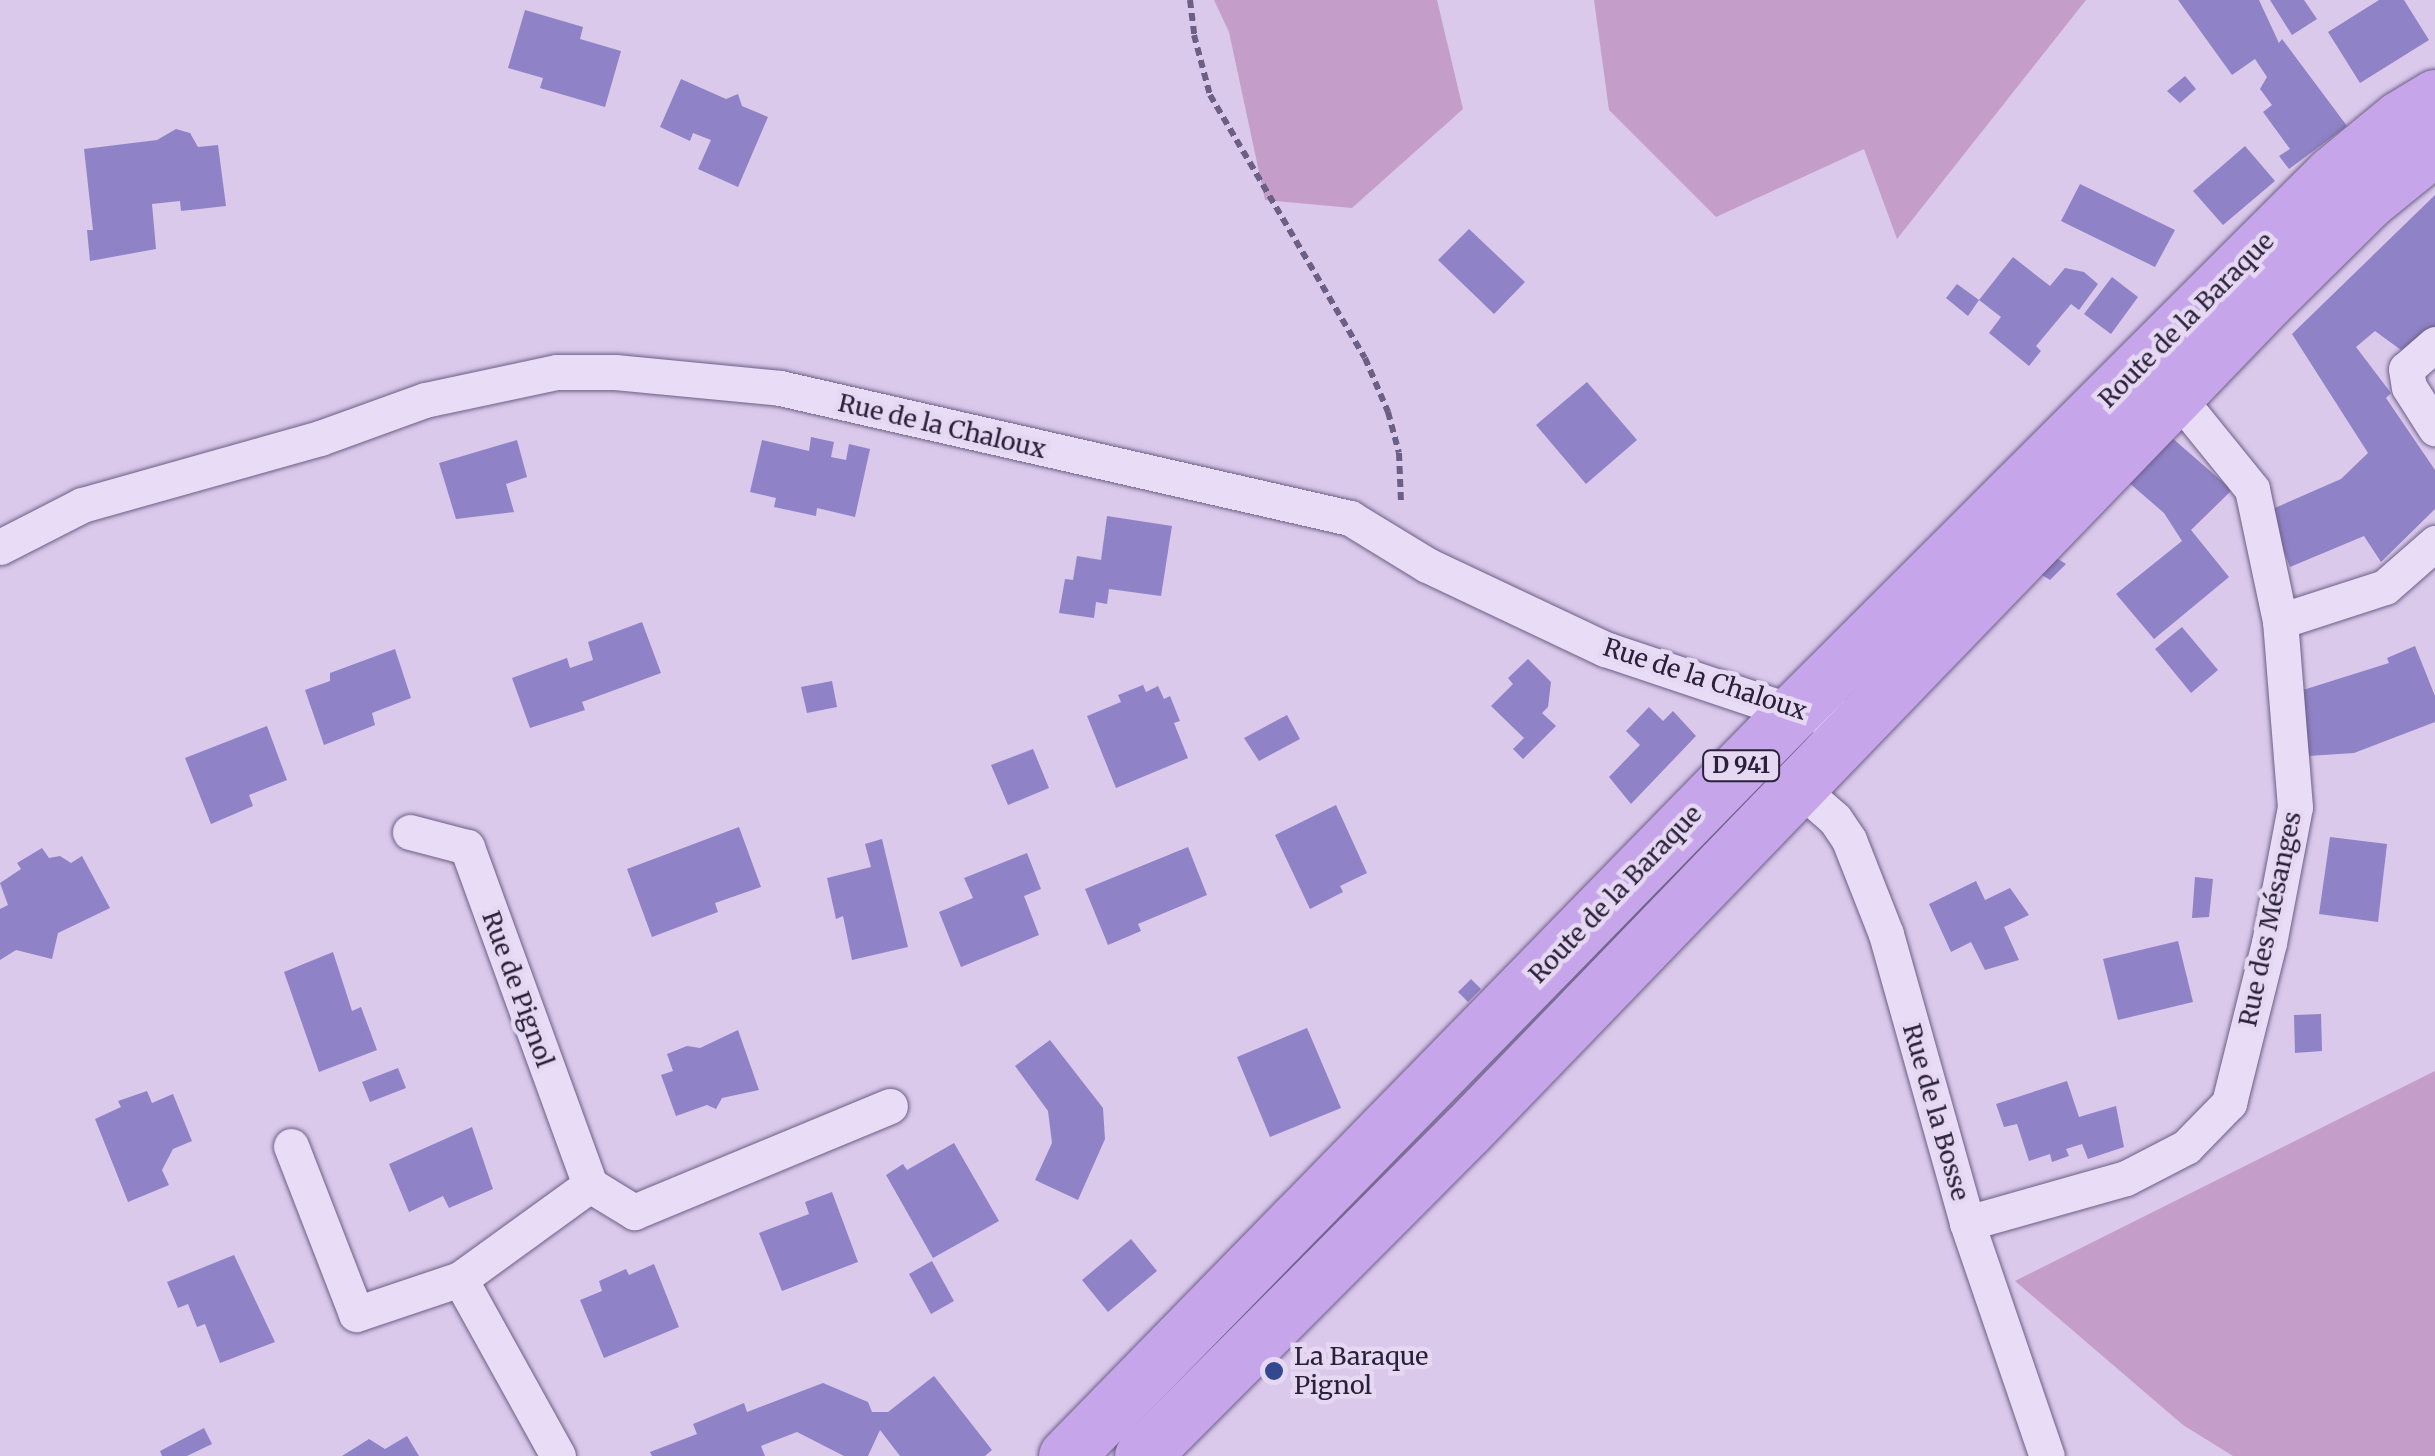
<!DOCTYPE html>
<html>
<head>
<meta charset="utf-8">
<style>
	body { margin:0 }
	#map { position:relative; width:2435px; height:1456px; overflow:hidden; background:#dac9eb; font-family:Merriweather,serif }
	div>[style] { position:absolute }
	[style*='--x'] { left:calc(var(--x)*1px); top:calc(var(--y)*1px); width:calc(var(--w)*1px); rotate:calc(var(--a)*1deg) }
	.green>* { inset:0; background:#c59dc9 }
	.building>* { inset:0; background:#9082c6 }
	.path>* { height:6px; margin-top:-3px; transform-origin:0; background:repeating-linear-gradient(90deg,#6c5f86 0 8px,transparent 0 13px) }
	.roads { filter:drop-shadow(0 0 2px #6c5f86) drop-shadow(0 0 2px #6c5f86) }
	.street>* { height:35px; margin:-17.5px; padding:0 17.5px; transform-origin:17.5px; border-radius:17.5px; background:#e9dcf6 }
	.primary>* { height:55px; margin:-27.5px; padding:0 27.5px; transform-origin:27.5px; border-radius:27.5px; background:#c6a5eb }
	.dots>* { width:28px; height:28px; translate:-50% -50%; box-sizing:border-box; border:5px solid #e6d8f3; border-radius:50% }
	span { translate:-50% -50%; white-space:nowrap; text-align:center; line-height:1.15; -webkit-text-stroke:9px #e6d8f3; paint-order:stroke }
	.shield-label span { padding:2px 8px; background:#e6d8f3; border:2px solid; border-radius:8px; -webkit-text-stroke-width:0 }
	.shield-label { font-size:22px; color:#282138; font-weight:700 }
	.street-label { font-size:25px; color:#282138 }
	.poi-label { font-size:25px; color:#282138 }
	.left { translate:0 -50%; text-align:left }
</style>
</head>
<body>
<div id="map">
	<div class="green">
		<i style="clip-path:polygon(1214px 0,1437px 0,1463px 109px,1352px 208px,1265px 200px,1229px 32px)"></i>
		<i style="clip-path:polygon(1594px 0,2086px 0,1897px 239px,1864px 149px,1716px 217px,1609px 110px)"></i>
		<i style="clip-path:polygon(2435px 1071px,2435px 1456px,2233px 1456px,2183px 1425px,2015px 1281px)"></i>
	</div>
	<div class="building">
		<i style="clip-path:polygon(2178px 0,2259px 0,2279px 43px,2282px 39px,2347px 126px,2289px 169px,2279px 156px,2290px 149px,2263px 112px,2272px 105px,2260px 89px,2267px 77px,2255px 59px,2232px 75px)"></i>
		<i style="clip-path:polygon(2270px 0,2304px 0,2317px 19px,2292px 35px)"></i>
		<i style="clip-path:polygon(2379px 0,2404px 0,2429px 40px,2360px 83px,2328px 32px)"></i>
		<i style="clip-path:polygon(525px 10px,583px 27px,580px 39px,621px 51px,605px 107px,540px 88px,543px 78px,508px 68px)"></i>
		<i style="clip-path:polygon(2185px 76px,2196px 89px,2180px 103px,2167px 91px)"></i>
		<i style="clip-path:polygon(681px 79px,726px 99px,738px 94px,742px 106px,768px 117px,738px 187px,698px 169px,711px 140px,693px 133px,690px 141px,660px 127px)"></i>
		<i style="clip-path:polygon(176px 129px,190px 133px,198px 147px,218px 145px,226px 206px,181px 211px,180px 201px,152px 204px,156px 249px,90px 261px,87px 230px,93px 230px,84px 149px,157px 140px)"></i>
		<i style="clip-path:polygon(2245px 146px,2275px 181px,2223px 225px,2193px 191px)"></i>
		<i style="clip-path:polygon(2080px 184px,2175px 230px,2155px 267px,2061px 221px)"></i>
		<i style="clip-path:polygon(2435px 195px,2435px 328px,2401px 350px,2375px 331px,2356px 347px,2391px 393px,2386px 398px,2435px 470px,2435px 509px,2381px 562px,2364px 536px,2290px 567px,2268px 511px,2341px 479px,2368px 453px,2292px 334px)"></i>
		<i style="clip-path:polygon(1469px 229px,1525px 282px,1494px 314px,1438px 260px)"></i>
		<i style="clip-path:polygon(2013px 257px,2050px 286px,2065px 268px,2084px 272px,2098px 284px,2079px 310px,2071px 304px,2036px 346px,2041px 351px,2029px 366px,1989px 333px,2001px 317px,1979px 300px)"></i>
		<i style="clip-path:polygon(2112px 277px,2138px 297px,2111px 334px,2084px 314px)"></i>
		<i style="clip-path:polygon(1957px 284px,1979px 300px,1968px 316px,1946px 298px)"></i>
		<i style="clip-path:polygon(1587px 382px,1637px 440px,1586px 484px,1536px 425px)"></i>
		<i style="clip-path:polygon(811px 437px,834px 442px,831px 457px,846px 460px,849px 444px,870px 449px,855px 517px,817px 508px,816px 516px,774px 507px,776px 498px,750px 492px,762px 440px,809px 451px)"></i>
		<i style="clip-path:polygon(2171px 437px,2232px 490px,2191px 530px,2229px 577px,2154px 639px,2116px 594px,2182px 541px,2164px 513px,2127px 481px)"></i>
		<i style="clip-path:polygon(517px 440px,527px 477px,506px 484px,514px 512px,456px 519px,439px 463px)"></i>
		<i style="clip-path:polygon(1107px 516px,1172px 526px,1161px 596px,1109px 589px,1107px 604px,1096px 602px,1094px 618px,1059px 613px,1065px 579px,1073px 580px,1077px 556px,1101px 560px)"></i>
		<i style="clip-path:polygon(2045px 551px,2066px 564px,2050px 580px,2029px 567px)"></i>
		<i style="clip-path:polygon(642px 622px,661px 673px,582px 702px,585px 710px,530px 728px,512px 678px,567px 658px,570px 668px,593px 660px,588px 642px)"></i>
		<i style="clip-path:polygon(2182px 627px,2218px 670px,2191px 693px,2155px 649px)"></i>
		<i style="clip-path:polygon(2415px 646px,2435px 696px,2435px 722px,2354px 753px,2308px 756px,2303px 690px,2389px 663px,2387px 658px)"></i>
		<i style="clip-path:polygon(395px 649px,411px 698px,372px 713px,375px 725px,324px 745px,305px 690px,330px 681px,330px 673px)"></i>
		<i style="clip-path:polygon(1528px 659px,1551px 682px,1548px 707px,1542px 713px,1556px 726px,1523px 759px,1513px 749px,1524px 738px,1491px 706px,1513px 684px,1508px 678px)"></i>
		<i style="clip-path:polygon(832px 681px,837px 707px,807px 713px,801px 687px)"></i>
		<i style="clip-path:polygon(1143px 685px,1146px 692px,1158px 686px,1164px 699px,1170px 696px,1180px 721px,1174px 723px,1188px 758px,1116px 788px,1087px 716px,1121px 702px,1118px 695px)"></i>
		<i style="clip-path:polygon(1649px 707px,1663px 721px,1673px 711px,1696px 736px,1631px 804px,1609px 777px,1640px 745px,1626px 731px)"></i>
		<i style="clip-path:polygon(1287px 715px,1300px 739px,1259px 761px,1244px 738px)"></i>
		<i style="clip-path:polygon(267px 726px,287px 780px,249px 795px,253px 806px,211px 824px,185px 758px)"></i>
		<i style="clip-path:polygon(1033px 749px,1049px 788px,1008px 805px,991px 765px)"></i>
		<i style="clip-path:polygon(1336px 805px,1367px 873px,1340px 886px,1343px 892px,1310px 909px,1275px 835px)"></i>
		<i style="clip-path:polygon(739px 827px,761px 887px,715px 903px,718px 912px,652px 937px,627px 869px)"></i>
		<i style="clip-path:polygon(2330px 837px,2387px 844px,2378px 922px,2319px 914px)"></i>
		<i style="clip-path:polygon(882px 839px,908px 947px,852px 960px,843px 916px,836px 919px,827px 878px,871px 867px,865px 844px)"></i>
		<i style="clip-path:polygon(1188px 847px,1207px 895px,1138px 924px,1141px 931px,1108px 945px,1085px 889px)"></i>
		<i style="clip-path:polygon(42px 848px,49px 858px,60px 856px,71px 863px,82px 856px,110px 908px,58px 933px,52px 959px,16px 950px,0 960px,0 909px,8px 905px,0 883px,21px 869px,17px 863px)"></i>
		<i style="clip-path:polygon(1027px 853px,1041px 889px,1024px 896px,1039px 935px,961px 967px,939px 912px,973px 898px,964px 878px)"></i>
		<i style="clip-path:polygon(2195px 877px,2213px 879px,2209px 917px,2192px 918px)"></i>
		<i style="clip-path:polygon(1976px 881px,1985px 900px,2010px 888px,2029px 915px,2004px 927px,2019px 960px,1985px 970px,1971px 942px,1951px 952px,1929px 904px)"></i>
		<i style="clip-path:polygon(2178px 941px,2193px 1002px,2118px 1020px,2103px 959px)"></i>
		<i style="clip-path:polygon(333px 952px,352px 1011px,361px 1007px,377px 1050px,319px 1072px,284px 972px)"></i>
		<i style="clip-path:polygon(1471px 979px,1481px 989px,1468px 1002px,1458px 992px)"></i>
		<i style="clip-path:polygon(2321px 1014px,2322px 1051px,2295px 1053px,2294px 1015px)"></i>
		<i style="clip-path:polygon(1307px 1028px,1341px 1108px,1270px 1137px,1237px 1057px)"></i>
		<i style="clip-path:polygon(738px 1030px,759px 1090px,722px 1098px,716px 1109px,707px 1105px,676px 1116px,661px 1075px,673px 1071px,667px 1054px,687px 1046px,700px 1048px)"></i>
		<i style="clip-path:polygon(1050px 1040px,1103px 1108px,1105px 1139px,1078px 1200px,1035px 1180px,1052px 1143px,1048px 1111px,1015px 1066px)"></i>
		<i style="clip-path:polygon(398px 1068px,406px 1088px,370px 1102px,362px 1082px)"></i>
		<i style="clip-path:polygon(2067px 1081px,2079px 1117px,2116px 1106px,2124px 1147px,2088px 1159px,2082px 1144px,2066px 1149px,2069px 1156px,2052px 1162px,2050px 1154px,2029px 1161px,2017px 1124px,2004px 1127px,1996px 1104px)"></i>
		<i style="clip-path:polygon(147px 1091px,152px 1103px,173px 1094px,192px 1141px,173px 1149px,162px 1170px,169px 1185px,128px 1202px,95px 1119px,121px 1107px,118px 1101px)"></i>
		<i style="clip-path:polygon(472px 1127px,493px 1189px,449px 1208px,443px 1196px,409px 1212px,389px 1164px)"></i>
		<i style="clip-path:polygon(954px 1143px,999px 1221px,933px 1258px,886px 1175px,903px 1164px,907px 1170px)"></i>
		<i style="clip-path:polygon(832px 1192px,858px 1262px,782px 1291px,759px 1233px,809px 1214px,805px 1202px)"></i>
		<i style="clip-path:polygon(1131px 1239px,1157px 1271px,1108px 1312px,1082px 1280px)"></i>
		<i style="clip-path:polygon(234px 1255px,275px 1342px,220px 1363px,205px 1324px,197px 1327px,188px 1304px,178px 1308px,167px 1282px)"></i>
		<i style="clip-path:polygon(932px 1261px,954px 1301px,931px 1314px,909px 1274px)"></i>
		<i style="clip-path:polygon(654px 1264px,679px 1327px,604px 1358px,580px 1300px,602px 1291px,599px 1281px,626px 1269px,629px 1275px)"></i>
		<i style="clip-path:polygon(934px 1376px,992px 1450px,985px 1456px,900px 1456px,880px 1430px,868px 1456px,844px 1456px,797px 1432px,761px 1446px,765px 1456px,652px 1456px,650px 1452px,697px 1434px,693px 1424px,744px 1403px,747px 1412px,823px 1383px,868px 1402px,872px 1412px,888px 1412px)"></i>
		<i style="clip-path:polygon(204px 1428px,212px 1444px,187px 1456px,162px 1456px,160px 1451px)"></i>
		<i style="clip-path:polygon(407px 1436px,419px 1456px,342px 1456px,369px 1439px,385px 1449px)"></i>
	</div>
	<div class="path">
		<i style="--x:1190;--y:0;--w:35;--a:83"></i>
		<i style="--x:1194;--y:35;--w:62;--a:75.1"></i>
		<i style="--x:1210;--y:95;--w:305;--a:59.5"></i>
		<i style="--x:1365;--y:358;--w:59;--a:66.9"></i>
		<i style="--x:1388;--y:412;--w:42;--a:75"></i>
		<i style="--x:1399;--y:453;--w:49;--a:87.7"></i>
	</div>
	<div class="roads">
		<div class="street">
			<i style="--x:2435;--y:344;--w:38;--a:139"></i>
			<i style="--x:2406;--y:369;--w:18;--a:81"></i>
			<i style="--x:2409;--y:387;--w:49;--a:57.6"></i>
			<i style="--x:0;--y:547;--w:92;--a:-27.1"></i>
			<i style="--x:82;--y:505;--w:247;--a:-15.7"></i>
			<i style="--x:320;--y:438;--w:112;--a:-19.9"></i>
			<i style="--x:425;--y:400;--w:135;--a:-12"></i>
			<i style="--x:557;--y:372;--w:58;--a:0"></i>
			<i style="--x:615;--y:372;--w:166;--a:5.5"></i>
			<i style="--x:780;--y:388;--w:585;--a:12.85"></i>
			<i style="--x:1350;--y:518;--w:90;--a:31.4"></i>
			<i style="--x:1427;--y:565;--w:197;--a:25.3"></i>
			<i style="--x:1605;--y:649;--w:198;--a:18.5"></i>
			<i style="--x:1793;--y:712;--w:72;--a:6.3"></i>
			<i style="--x:2280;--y:621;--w:110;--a:-17.9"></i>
			<i style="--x:2385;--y:587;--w:67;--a:-41.3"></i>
			<i style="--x:1797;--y:786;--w:50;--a:41"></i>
			<i style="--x:1835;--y:819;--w:25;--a:56"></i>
			<i style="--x:1849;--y:840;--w:101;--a:68.5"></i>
			<i style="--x:1886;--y:934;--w:300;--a:74.3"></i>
			<i style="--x:1967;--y:1223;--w:246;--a:71.1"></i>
			<i style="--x:291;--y:1146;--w:180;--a:68.8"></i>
			<i style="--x:356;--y:1314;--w:110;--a:-18.6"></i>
			<i style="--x:460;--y:1279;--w:160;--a:-35.9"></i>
			<i style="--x:590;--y:1185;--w:360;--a:-110"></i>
			<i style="--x:467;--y:847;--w:59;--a:-165.3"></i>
			<i style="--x:590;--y:1185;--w:52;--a:31.5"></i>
			<i style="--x:634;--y:1212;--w:277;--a:-22.5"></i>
			<i style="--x:1967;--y:1223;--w:165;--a:-15.8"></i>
			<i style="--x:2126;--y:1178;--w:68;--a:-27.3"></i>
			<i style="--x:2186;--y:1147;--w:62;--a:-45.7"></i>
			<i style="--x:2229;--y:1103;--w:165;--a:-76"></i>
			<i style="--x:2269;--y:943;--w:138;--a:-79.2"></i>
			<i style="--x:2295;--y:807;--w:187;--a:-94.6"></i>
			<i style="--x:2280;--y:621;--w:135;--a:-102"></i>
			<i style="--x:2252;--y:489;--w:141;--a:-129"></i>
			<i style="--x:460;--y:1279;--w:202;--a:61"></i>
		</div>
		<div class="primary">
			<i style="--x:1066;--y:1456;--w:1040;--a:-45.66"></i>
			<i style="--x:1793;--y:712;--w:762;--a:-44.95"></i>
			<i style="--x:2332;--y:174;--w:88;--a:-39.5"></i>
			<i style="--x:2400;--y:118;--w:41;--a:-31"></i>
			<i style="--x:1142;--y:1456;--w:460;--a:-45.1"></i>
			<i style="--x:1467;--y:1130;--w:1151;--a:-46.02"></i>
			<i style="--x:2266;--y:302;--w:142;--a:-44.7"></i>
			<i style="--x:2367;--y:202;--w:87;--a:-39"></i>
		</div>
	</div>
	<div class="dots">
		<i style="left:1274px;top:1371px;background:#344890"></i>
	</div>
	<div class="shield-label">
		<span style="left:1741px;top:766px">D 941</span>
	</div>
	<div class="street-label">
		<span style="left:2186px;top:320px;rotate:-45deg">Route de la Baraque</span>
		<span style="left:942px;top:426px;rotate:13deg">Rue de la Chaloux</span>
		<span style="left:1705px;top:679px;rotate:18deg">Rue de la Chaloux</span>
		<span style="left:1615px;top:894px;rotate:-46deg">Route de la Baraque</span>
		<span style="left:2270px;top:919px;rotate:-78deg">Rue des Mésanges</span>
		<span style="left:518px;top:989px;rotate:70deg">Rue de Pignol</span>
		<span style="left:1936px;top:1112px;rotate:74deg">Rue de la Bosse</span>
	</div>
	<div class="poi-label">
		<span class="left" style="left:1294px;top:1371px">La Baraque<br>Pignol</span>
	</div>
</div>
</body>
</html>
